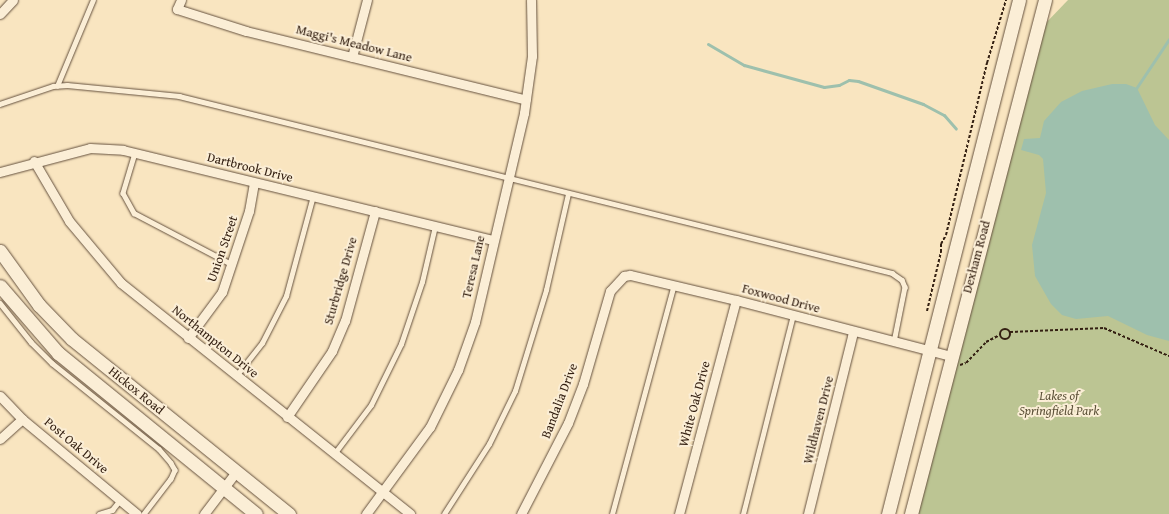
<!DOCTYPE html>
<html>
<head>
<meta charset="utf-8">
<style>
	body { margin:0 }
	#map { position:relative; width:1169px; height:514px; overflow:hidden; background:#f9e5c0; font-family:"Gentium Book Plus",serif }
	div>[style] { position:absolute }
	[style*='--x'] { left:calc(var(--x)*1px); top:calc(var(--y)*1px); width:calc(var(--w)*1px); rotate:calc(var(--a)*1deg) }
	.green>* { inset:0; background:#bcc593 }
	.water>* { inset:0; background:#9ec0ad }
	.stream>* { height:3px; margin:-1.5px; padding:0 1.5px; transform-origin:1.5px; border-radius:1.5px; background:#9ec0ad }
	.path>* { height:2px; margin-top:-1px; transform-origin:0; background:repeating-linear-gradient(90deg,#342012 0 3px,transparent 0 5px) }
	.path>.ring { margin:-1px; padding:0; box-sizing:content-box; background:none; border:2px solid #342012; border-radius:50% }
	.roads { filter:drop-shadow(0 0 1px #65513e) drop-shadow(0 0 1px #65513e) }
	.lane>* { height:4.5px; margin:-2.25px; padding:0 2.25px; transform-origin:2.25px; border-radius:2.25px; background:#fbeed6 }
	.street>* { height:9px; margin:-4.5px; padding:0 4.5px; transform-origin:4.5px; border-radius:4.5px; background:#fbeed6 }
	.secondary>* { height:13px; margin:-6.5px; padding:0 6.5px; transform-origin:6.5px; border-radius:6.5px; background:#fbeed6 }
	span { translate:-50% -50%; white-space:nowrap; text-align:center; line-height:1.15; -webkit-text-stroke:4px #fbeed6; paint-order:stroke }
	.street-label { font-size:13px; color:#342012 }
	.park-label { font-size:13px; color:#5d5239; font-style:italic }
</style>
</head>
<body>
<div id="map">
	<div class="green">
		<i style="clip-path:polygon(1068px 0,1169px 0,1169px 514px,918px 514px,1043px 26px)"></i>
	</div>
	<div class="water">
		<i style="clip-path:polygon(1112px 84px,1126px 84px,1137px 88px,1155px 125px,1169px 140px,1169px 341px,1147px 335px,1108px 316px,1076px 319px,1062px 315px,1051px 304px,1035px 276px,1032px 245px,1046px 193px,1043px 159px,1039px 155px,1021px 150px,1024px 139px,1040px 138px,1044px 121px,1061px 102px,1082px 91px)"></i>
	</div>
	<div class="stream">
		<i style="--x:708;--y:44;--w:42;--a:30.3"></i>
		<i style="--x:744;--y:65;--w:83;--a:15.4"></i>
		<i style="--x:824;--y:87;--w:15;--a:-8"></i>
		<i style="--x:839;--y:85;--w:11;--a:-27"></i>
		<i style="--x:849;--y:80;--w:9;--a:6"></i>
		<i style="--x:858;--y:81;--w:69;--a:19.5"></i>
		<i style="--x:923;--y:104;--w:24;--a:28"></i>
		<i style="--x:944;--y:115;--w:18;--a:49"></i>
		<i style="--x:1135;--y:90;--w:61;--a:-56.3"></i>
	</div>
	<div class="path">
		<i style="--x:927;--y:311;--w:61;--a:-76.7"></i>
		<i style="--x:941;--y:252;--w:8;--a:-90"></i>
		<i style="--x:941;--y:244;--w:10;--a:-61"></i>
		<i style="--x:946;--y:235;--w:177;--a:-76.6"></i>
		<i style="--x:987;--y:63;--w:66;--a:-73.2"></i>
		<i class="ring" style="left:1000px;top:329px;width:8px;height:8px"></i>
		<i style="--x:1010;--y:332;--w:94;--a:-2.4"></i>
		<i style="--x:1104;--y:328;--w:71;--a:23.3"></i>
		<i style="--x:960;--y:365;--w:6;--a:-18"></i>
		<i style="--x:966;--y:363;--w:29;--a:-46"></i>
		<i style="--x:986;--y:342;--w:16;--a:-27"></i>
	</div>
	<div class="roads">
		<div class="lane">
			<i style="--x:57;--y:86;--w:93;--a:-67.3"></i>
			<i style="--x:0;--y:104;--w:56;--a:-18.8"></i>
			<i style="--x:53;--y:86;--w:14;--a:-4"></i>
			<i style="--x:67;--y:85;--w:113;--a:5.6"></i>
			<i style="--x:179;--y:96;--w:735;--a:13.94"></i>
			<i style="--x:892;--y:273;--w:12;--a:35"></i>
			<i style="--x:902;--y:280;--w:8;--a:67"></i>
			<i style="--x:905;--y:287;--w:56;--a:101.3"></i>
			<i style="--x:135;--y:153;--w:42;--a:106.7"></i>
			<i style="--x:123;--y:193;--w:23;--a:61"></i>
			<i style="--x:134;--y:213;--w:110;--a:27.7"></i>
			<i style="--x:0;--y:303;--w:50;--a:51.5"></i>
			<i style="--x:31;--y:342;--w:30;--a:45"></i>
			<i style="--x:52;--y:363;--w:137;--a:38.8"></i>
			<i style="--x:159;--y:449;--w:18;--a:49"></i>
			<i style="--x:171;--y:463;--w:8;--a:60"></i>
			<i style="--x:175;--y:470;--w:10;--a:114"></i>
			<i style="--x:171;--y:479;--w:44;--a:127.6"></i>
			<i style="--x:236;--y:376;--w:42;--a:-51.8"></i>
			<i style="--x:262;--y:343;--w:53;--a:-62.9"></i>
			<i style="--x:286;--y:296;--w:104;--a:-74.9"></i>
			<i style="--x:334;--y:454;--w:61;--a:-52.9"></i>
			<i style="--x:371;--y:405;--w:68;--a:-63.8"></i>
			<i style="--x:401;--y:344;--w:65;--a:-71.3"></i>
			<i style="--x:422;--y:282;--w:57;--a:-76.9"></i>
			<i style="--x:99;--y:514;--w:14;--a:-17"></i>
			<i style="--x:112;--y:510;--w:13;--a:-51"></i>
			<i style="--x:444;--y:514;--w:83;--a:-57.3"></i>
			<i style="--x:489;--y:444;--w:59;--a:-63.9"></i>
			<i style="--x:515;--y:391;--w:106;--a:-72.9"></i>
			<i style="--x:546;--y:290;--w:98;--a:-77.1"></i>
			<i style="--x:612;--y:514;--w:237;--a:-74.9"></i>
			<i style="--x:743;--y:514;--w:205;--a:-75.9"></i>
		</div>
		<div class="street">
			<i style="--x:181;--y:0;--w:10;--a:114"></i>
			<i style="--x:177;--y:9;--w:72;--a:17.7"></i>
			<i style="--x:246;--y:31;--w:288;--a:13.8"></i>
			<i style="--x:0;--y:14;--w:19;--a:-47"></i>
			<i style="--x:352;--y:57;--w:59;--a:-75.3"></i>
			<i style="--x:34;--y:161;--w:69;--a:59.7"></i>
			<i style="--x:69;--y:221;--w:81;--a:50"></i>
			<i style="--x:121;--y:283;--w:370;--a:38.6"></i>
			<i style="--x:0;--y:172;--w:93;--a:-14.9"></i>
			<i style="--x:90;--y:148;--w:33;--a:3"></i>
			<i style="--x:123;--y:150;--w:381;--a:13.7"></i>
			<i style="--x:188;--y:338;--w:57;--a:-53.5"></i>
			<i style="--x:222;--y:292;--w:85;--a:-71.6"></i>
			<i style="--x:249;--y:211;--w:28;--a:-80"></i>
			<i style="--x:0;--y:396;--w:32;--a:46"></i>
			<i style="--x:22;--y:419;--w:149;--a:39.6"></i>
			<i style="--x:287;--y:417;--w:80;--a:-55.7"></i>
			<i style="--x:332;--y:351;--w:33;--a:-67"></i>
			<i style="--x:345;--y:321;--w:114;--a:-74.7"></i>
			<i style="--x:0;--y:439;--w:30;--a:-42"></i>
			<i style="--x:204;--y:514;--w:53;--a:-52.7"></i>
			<i style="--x:366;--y:514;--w:108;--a:-53.7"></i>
			<i style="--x:430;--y:427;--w:64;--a:-63.8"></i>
			<i style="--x:458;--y:370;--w:51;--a:-70.5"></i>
			<i style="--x:475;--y:322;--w:215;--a:-76.8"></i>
			<i style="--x:524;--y:113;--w:58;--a:-82"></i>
			<i style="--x:532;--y:56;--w:56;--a:-91"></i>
			<i style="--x:521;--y:514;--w:102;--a:-62.7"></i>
			<i style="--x:568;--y:423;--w:42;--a:-69"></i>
			<i style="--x:583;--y:384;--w:97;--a:-73.8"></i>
			<i style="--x:610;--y:291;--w:21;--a:-47"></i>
			<i style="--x:624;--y:276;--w:6;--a:-9"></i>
			<i style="--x:630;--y:275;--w:109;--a:13.3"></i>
			<i style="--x:736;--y:300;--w:222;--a:14.6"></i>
			<i style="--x:679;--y:514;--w:221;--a:-75.1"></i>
			<i style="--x:808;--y:514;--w:187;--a:-76.1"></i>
		</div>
		<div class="secondary">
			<i style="--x:0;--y:251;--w:67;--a:54.2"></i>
			<i style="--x:39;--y:305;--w:47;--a:45.9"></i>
			<i style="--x:72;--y:339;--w:279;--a:38.9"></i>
			<i style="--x:0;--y:286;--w:89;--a:49.1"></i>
			<i style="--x:58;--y:353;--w:255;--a:39.1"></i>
			<i style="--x:888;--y:514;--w:530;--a:-75.7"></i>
			<i style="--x:911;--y:514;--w:531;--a:-75.39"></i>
		</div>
	</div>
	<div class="street-label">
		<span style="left:354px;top:44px;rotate:14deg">Maggi's Meadow Lane</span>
		<span style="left:250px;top:168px;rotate:14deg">Dartbrook Drive</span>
		<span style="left:223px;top:249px;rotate:-71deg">Union Street</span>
		<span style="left:977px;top:257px;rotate:-75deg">Dexham Road</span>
		<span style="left:474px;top:267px;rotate:-77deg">Teresa Lane</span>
		<span style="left:341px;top:281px;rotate:-74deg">Sturbridge Drive</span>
		<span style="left:781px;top:299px;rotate:15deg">Foxwood Drive</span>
		<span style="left:215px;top:342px;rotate:39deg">Northampton Drive</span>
		<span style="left:136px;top:391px;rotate:39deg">Hickox Road</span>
		<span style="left:560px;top:401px;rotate:-69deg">Bandalia Drive</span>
		<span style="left:695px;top:404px;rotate:-75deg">White Oak Drive</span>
		<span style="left:819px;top:420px;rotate:-76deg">Wildhaven Drive</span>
		<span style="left:76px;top:446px;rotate:40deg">Post Oak Drive</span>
	</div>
	<div class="park-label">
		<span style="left:1059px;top:404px">Lakes of<br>Springfield Park</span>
	</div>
</div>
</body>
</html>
